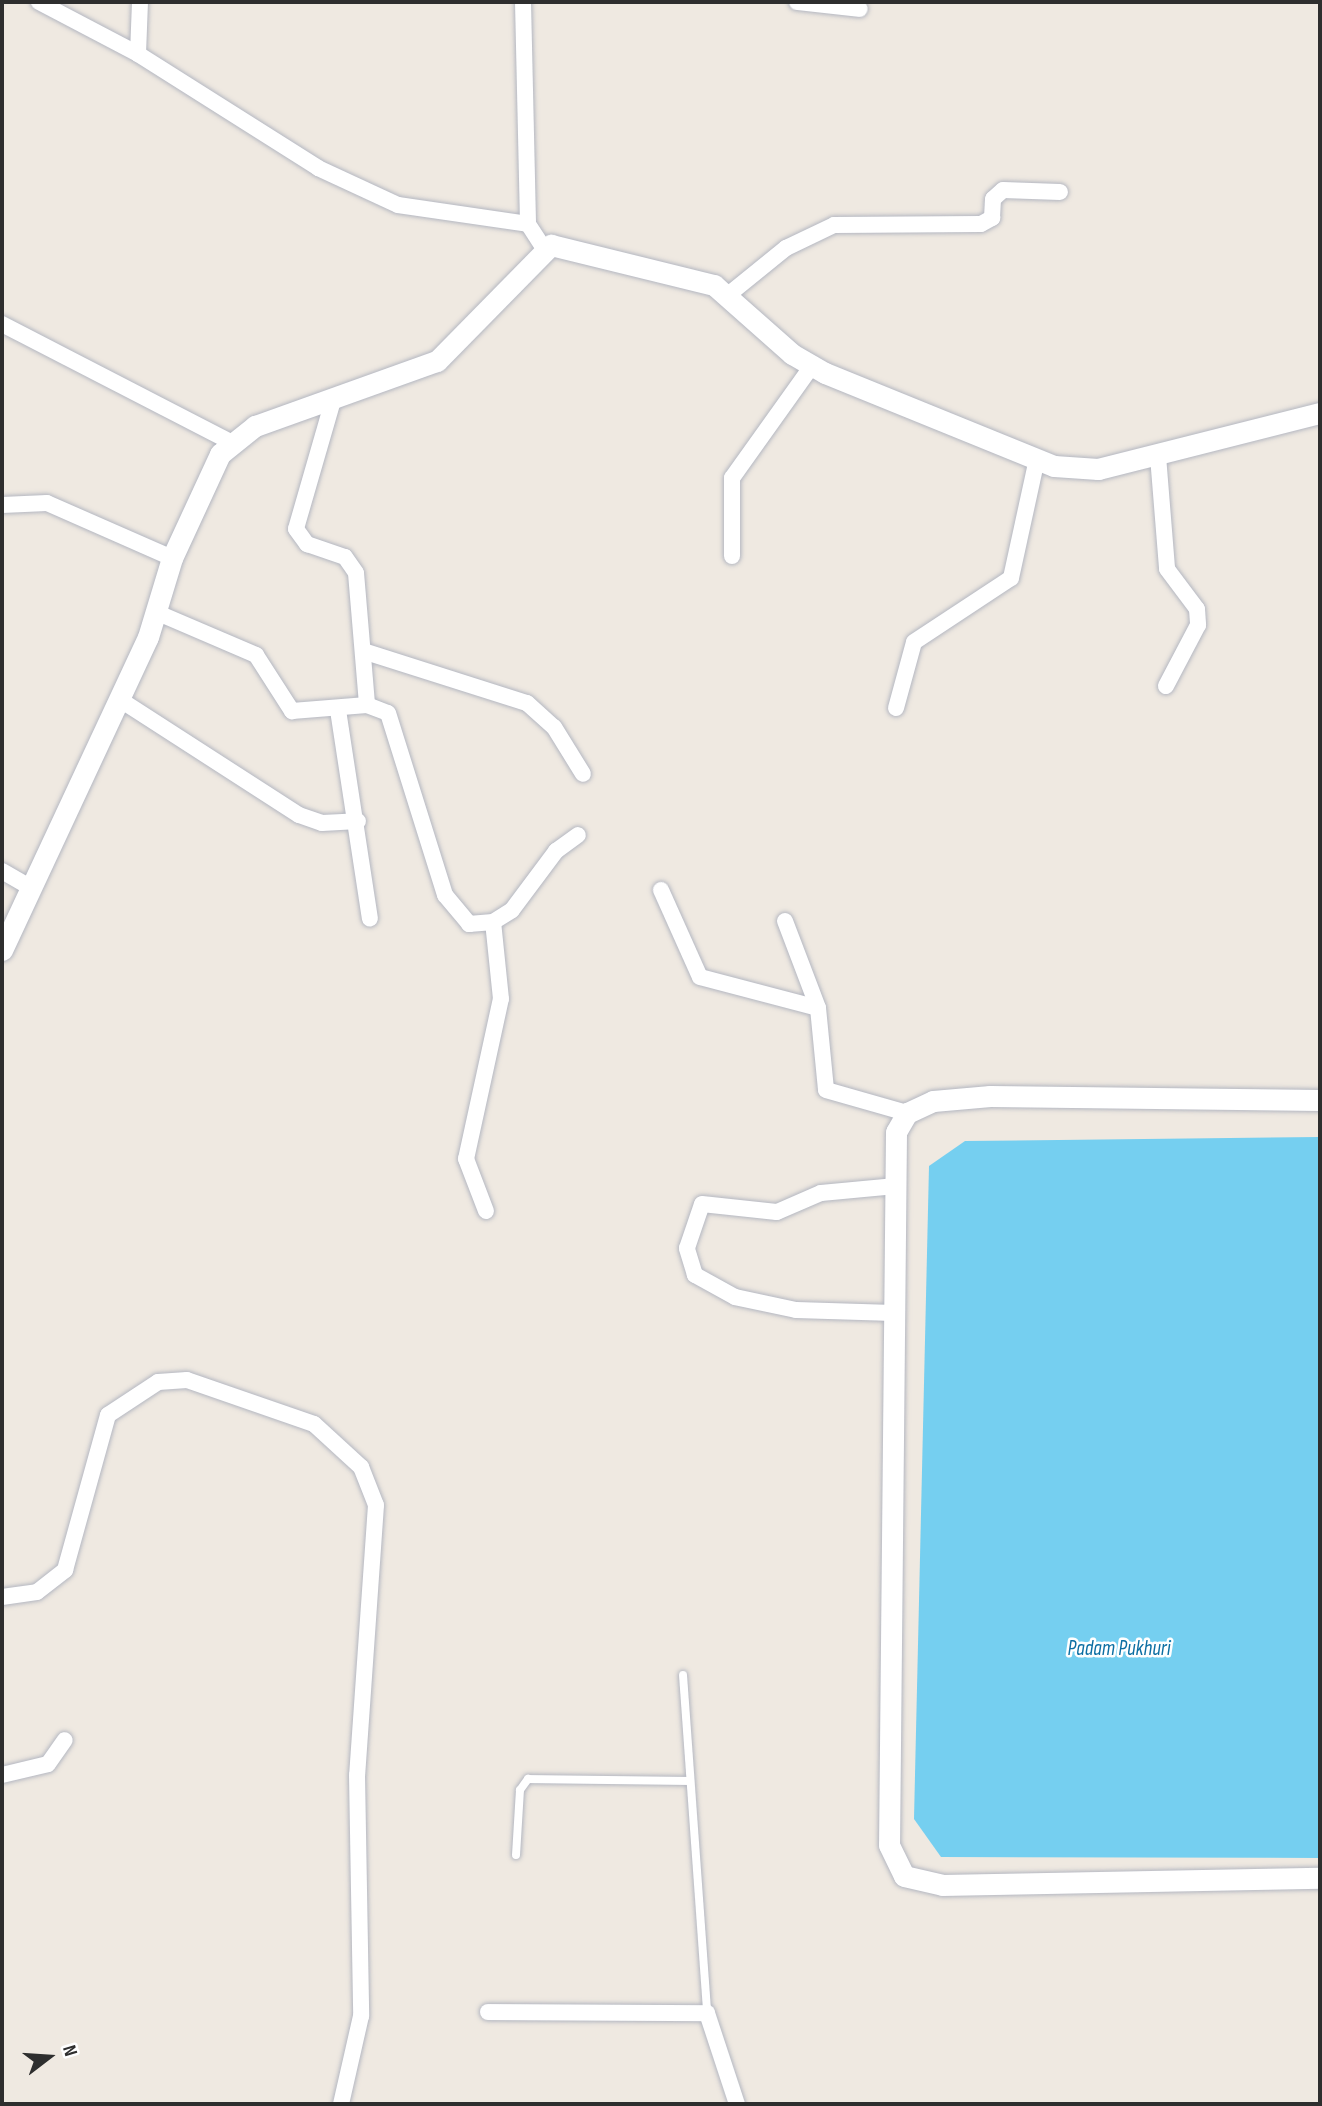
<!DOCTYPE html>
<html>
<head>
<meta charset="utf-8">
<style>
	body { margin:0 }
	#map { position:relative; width:1322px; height:2106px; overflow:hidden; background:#efe9e1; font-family:"Sofia Sans Condensed",sans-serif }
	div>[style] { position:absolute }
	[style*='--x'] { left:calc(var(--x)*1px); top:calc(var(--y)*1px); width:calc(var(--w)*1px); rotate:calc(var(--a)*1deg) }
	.water>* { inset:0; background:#75cff0 }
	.roads { filter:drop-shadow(0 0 2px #b4b7c1) drop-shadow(0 0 2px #b4b7c1) }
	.service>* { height:8px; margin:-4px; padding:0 4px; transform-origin:4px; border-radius:4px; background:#fff }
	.minor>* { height:16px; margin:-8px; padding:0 8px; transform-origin:8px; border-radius:8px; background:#fff }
	.tertiary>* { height:21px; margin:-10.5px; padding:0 10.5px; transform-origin:10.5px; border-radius:10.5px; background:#fff }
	span { translate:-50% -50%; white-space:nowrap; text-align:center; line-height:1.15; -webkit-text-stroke:5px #fff; paint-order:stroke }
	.water-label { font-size:21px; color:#0d6fa3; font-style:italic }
	.frame { position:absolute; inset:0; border:4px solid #2e2e2e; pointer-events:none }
	.north { position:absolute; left:14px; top:2022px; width:70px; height:70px; -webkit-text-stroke:5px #fff; paint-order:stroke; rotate:73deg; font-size:19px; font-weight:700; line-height:28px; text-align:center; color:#2e2e2e }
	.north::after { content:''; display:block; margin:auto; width:24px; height:32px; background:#2e2e2e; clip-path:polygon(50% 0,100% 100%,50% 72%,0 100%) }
</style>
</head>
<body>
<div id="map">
	<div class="water">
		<i style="clip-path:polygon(1320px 1137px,1320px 1858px,941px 1857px,914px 1819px,929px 1166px,965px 1141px)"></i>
	</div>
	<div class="roads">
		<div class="service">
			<i style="--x:683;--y:1675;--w:339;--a:85.9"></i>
			<i style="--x:516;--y:1855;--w:65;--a:-86.5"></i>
			<i style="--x:520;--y:1790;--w:14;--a:-54"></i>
			<i style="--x:528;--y:1779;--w:159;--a:0.7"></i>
		</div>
		<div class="minor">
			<i style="--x:39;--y:2;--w:112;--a:27.7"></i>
			<i style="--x:138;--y:54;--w:213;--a:32.3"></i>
			<i style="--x:318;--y:168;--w:88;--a:24.8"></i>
			<i style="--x:398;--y:205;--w:131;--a:8.3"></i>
			<i style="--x:528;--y:224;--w:30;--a:57"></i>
			<i style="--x:523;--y:2;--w:222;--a:88.7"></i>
			<i style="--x:797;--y:2;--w:63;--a:6.3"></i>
			<i style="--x:138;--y:54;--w:52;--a:-87.8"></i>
			<i style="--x:728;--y:295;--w:75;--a:-39"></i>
			<i style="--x:786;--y:248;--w:53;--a:-25.6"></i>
			<i style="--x:834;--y:225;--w:147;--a:-0.4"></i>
			<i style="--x:981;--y:224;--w:13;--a:-29"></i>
			<i style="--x:992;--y:218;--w:19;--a:-87"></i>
			<i style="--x:993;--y:199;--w:13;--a:-42"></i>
			<i style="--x:1003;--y:190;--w:57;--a:2"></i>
			<i style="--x:2;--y:324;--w:258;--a:27.3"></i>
			<i style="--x:334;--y:397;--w:137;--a:106.1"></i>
			<i style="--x:296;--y:529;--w:19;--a:54"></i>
			<i style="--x:307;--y:544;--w:40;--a:18.9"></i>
			<i style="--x:345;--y:557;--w:19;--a:55"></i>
			<i style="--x:356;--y:573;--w:132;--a:85.2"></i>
			<i style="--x:1158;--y:456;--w:113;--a:85.4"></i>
			<i style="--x:1167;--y:569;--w:50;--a:53.1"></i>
			<i style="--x:1197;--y:609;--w:16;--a:86"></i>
			<i style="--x:1198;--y:625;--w:69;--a:117.7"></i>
			<i style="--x:2;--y:505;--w:45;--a:-2.5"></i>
			<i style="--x:47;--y:503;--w:137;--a:23.7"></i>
			<i style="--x:732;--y:556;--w:78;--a:-90"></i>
			<i style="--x:732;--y:478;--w:138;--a:-54.5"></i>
			<i style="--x:158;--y:613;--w:107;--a:23.2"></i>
			<i style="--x:256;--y:655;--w:67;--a:57.3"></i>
			<i style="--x:292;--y:711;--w:75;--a:-4.6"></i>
			<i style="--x:367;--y:705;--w:22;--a:21"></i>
			<i style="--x:388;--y:713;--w:191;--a:72.6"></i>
			<i style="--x:445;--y:895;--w:38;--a:50"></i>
			<i style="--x:469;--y:924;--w:24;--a:-5"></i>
			<i style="--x:493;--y:922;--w:22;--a:-32"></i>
			<i style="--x:512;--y:910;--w:74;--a:-53.3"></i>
			<i style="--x:556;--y:851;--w:27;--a:-36"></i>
			<i style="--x:363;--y:651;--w:172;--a:17.6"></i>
			<i style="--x:527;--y:703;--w:36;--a:42"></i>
			<i style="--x:554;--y:727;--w:55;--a:58.3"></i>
			<i style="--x:119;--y:699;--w:214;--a:32.8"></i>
			<i style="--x:299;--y:815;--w:24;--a:19"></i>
			<i style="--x:322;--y:823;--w:36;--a:-3"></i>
			<i style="--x:896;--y:708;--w:68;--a:-74.7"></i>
			<i style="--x:914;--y:642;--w:116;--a:-33.4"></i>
			<i style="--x:1011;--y:578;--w:122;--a:-77.7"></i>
			<i style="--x:338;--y:710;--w:211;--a:81.3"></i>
			<i style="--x:2;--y:871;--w:34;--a:30"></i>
			<i style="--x:661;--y:890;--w:95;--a:65.9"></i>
			<i style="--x:700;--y:977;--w:122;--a:14.7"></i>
			<i style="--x:785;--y:921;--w:93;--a:69.2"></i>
			<i style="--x:818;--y:1008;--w:82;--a:84.4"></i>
			<i style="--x:826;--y:1090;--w:84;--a:15.9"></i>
			<i style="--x:486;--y:1211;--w:56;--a:-111"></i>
			<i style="--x:466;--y:1159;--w:164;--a:-77.7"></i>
			<i style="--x:501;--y:999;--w:77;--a:-95.9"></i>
			<i style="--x:894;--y:1313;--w:98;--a:-178.2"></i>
			<i style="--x:796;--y:1310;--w:62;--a:-168"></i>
			<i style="--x:735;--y:1297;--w:46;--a:-151.2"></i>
			<i style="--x:695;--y:1275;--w:28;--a:-107"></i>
			<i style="--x:687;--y:1248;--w:46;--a:-71.2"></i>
			<i style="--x:702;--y:1204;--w:75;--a:6.1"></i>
			<i style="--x:777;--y:1212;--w:48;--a:-23.4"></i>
			<i style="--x:821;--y:1193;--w:75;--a:-5.3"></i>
			<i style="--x:2;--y:1597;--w:35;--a:-8"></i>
			<i style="--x:37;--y:1592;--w:36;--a:-38"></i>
			<i style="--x:65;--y:1570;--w:161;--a:-74.5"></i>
			<i style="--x:108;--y:1415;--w:60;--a:-33.4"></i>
			<i style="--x:158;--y:1382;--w:29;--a:-4"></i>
			<i style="--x:187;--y:1380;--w:134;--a:19.1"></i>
			<i style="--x:314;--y:1424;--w:64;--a:42.5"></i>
			<i style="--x:361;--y:1467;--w:41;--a:68.5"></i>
			<i style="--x:376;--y:1505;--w:271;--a:94"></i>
			<i style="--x:357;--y:1775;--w:241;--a:89"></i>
			<i style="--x:361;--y:2016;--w:90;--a:102.8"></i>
			<i style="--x:2;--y:1775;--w:47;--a:-13.4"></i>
			<i style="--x:48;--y:1764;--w:29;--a:-55"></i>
			<i style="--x:488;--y:2012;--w:219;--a:0.3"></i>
			<i style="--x:707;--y:2013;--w:96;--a:71.8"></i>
		</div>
		<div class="tertiary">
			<i style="--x:2;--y:950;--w:345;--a:-65"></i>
			<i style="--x:148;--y:637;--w:83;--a:-73.1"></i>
			<i style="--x:172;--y:558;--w:115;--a:-65.2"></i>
			<i style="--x:220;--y:454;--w:45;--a:-38.7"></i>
			<i style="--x:255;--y:426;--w:193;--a:-19.7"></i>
			<i style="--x:437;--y:361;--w:163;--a:-45.5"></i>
			<i style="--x:551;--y:245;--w:168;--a:13.8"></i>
			<i style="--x:714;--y:285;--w:104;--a:41.5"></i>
			<i style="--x:792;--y:354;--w:38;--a:30"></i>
			<i style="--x:825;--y:373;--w:247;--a:22.1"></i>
			<i style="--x:1054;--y:466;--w:44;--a:3.9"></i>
			<i style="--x:1098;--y:469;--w:229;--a:-14.2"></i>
			<i style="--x:1320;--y:1100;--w:330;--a:-179.3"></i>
			<i style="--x:990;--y:1096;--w:57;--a:175"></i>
			<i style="--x:933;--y:1101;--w:29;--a:155"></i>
			<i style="--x:907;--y:1113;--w:22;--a:120"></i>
			<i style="--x:896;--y:1132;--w:713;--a:90.56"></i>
			<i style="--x:889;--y:1845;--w:34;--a:64"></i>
			<i style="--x:904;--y:1876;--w:39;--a:13"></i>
			<i style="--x:942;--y:1885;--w:378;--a:-1.1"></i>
		</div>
	</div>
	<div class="water-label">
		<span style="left:1119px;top:1649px">Padam Pukhuri</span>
	</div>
	<div class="frame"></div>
	<div class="north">N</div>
</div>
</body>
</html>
